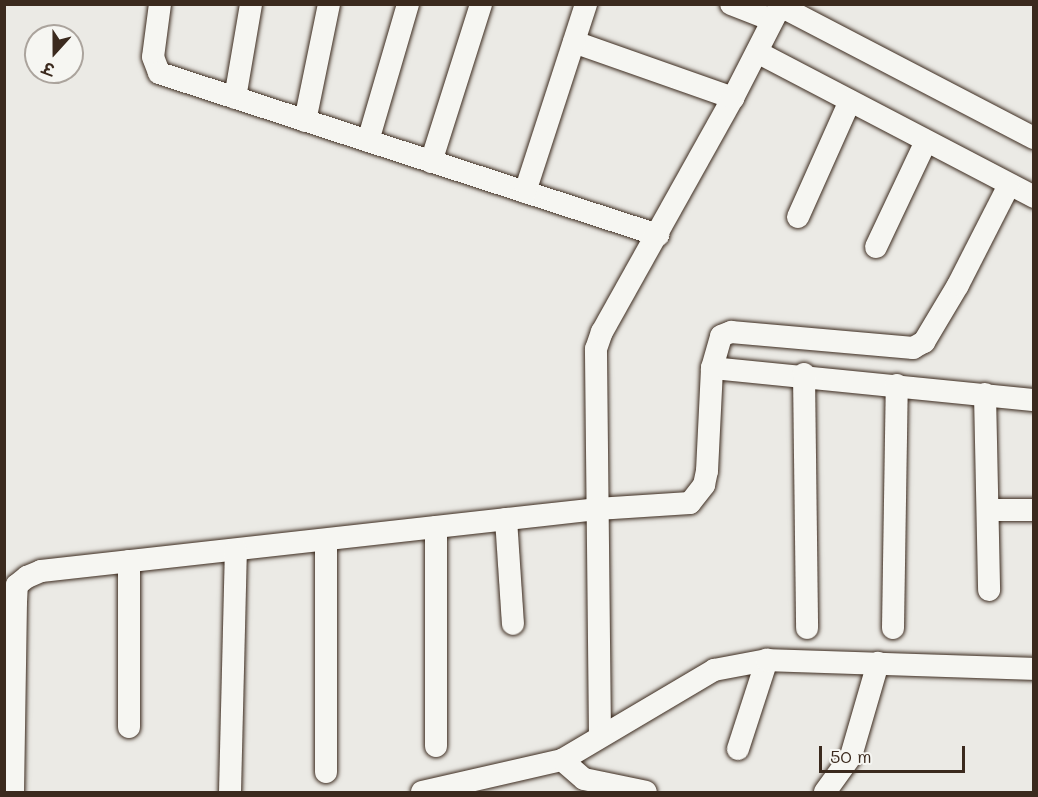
<!DOCTYPE html>
<html>
<head>
<meta charset="utf-8">
<style>
	body { margin:0 }
	#map { position:relative; width:1038px; height:797px; overflow:hidden; background:#ebeae5; font-family:Mali,"Playpen Sans Deva",sans-serif }
	div>[style] { position:absolute }
	[style*='--x'] { left:calc(var(--x)*1px); top:calc(var(--y)*1px); width:calc(var(--w)*1px); rotate:calc(var(--a)*1deg) }
	.roads { filter:drop-shadow(0 0 2px #3b2a1e) drop-shadow(0 0 2px #3b2a1e) }
	.minor>* { height:22px; margin:-11px; padding:0 11px; transform-origin:11px; border-radius:11px; background:#f6f6f2 }
	span { translate:-50% -50%; white-space:nowrap; text-align:center; line-height:1.15; -webkit-text-stroke:4.5px #f6f6f2; paint-order:stroke }
	.frame { position:absolute; inset:0; border:6px solid #3b2a1e; pointer-events:none }
	.north { position:absolute; left:24px; top:24px; width:60px; height:60px; box-sizing:border-box; background:#f6f6f2; border:2px solid #aba49d; border-radius:50%; rotate:201deg; font-size:16px; font-weight:700; line-height:24px; text-align:center; color:#3b2a1e }
	.north::after { content:''; display:block; margin:auto; width:21px; height:27px; background:#3b2a1e; clip-path:polygon(50% 0,100% 100%,50% 72%,0 100%) }
	.scale { position:absolute; left:819px; top:746px; width:146px; height:27px; box-sizing:border-box; border:3px solid #3b2a1e; border-top:0; padding-left:8px; font-size:18px; line-height:21px; white-space:nowrap; color:#3b2a1e; -webkit-text-stroke:4px #f6f6f2; paint-order:stroke }
</style>
</head>
<body>
<div id="map">
	<div class="roads">
		<div class="minor">
			<i style="--x:160;--y:4;--w:53;--a:97.5"></i>
			<i style="--x:153;--y:57;--w:17;--a:69"></i>
			<i style="--x:159;--y:73;--w:525;--a:17.99"></i>
			<i style="--x:731;--y:4;--w:44;--a:21.3"></i>
			<i style="--x:574;--y:42;--w:169;--a:19.4"></i>
			<i style="--x:757;--y:52;--w:313;--a:27.6"></i>
			<i style="--x:235;--y:98;--w:95;--a:-80.3"></i>
			<i style="--x:305;--y:121;--w:119;--a:-78.4"></i>
			<i style="--x:368;--y:141;--w:143;--a:-73.7"></i>
			<i style="--x:431;--y:162;--w:166;--a:-72.4"></i>
			<i style="--x:525;--y:192;--w:198;--a:-72"></i>
			<i style="--x:798;--y:217;--w:127;--a:-65.9"></i>
			<i style="--x:876;--y:247;--w:117;--a:-64.7"></i>
			<i style="--x:712;--y:368;--w:324;--a:5.7"></i>
			<i style="--x:804;--y:374;--w:254;--a:89.3"></i>
			<i style="--x:985;--y:394;--w:196;--a:88.8"></i>
			<i style="--x:988;--y:510;--w:46;--a:0"></i>
			<i style="--x:506;--y:519;--w:105;--a:86.2"></i>
			<i style="--x:893;--y:628;--w:243;--a:-89.1"></i>
			<i style="--x:129;--y:727;--w:166;--a:-90"></i>
			<i style="--x:600;--y:736;--w:387;--a:-90.6"></i>
			<i style="--x:596;--y:349;--w:18;--a:-71"></i>
			<i style="--x:602;--y:332;--w:268;--a:-60.8"></i>
			<i style="--x:733;--y:98;--w:99;--a:-62.9"></i>
			<i style="--x:778;--y:10;--w:10;--a:0"></i>
			<i style="--x:788;--y:10;--w:277;--a:27.5"></i>
			<i style="--x:436;--y:746;--w:219;--a:-90"></i>
			<i style="--x:738;--y:749;--w:94;--a:-72"></i>
			<i style="--x:562;--y:760;--w:29;--a:41"></i>
			<i style="--x:584;--y:779;--w:63;--a:11.8"></i>
			<i style="--x:326;--y:772;--w:232;--a:-90"></i>
			<i style="--x:13;--y:792;--w:190;--a:-89.1"></i>
			<i style="--x:16;--y:602;--w:17;--a:-87"></i>
			<i style="--x:17;--y:585;--w:13;--a:-39"></i>
			<i style="--x:27;--y:577;--w:15;--a:-23"></i>
			<i style="--x:41;--y:571;--w:559;--a:-6.36"></i>
			<i style="--x:597;--y:509;--w:93;--a:-3.7"></i>
			<i style="--x:690;--y:503;--w:23;--a:-52"></i>
			<i style="--x:704;--y:485;--w:14;--a:-78"></i>
			<i style="--x:707;--y:471;--w:103;--a:-87.2"></i>
			<i style="--x:712;--y:368;--w:33;--a:-74"></i>
			<i style="--x:721;--y:336;--w:11;--a:-22"></i>
			<i style="--x:731;--y:332;--w:183;--a:5"></i>
			<i style="--x:913;--y:348;--w:13;--a:-29"></i>
			<i style="--x:924;--y:342;--w:66;--a:-59.2"></i>
			<i style="--x:958;--y:285;--w:112;--a:-63"></i>
			<i style="--x:230;--y:792;--w:242;--a:-88.6"></i>
			<i style="--x:422;--y:792;--w:144;--a:-12.9"></i>
			<i style="--x:562;--y:760;--w:177;--a:-30.6"></i>
			<i style="--x:714;--y:670;--w:54;--a:-10.7"></i>
			<i style="--x:767;--y:660;--w:267;--a:1.9"></i>
			<i style="--x:825;--y:792;--w:44;--a:-54.2"></i>
			<i style="--x:851;--y:756;--w:97;--a:-73.8"></i>
		</div>
	</div>
	<div class="frame"></div>
	<div class="north">उ</div>
	<div class="scale">50 m</div>
</div>
</body>
</html>
